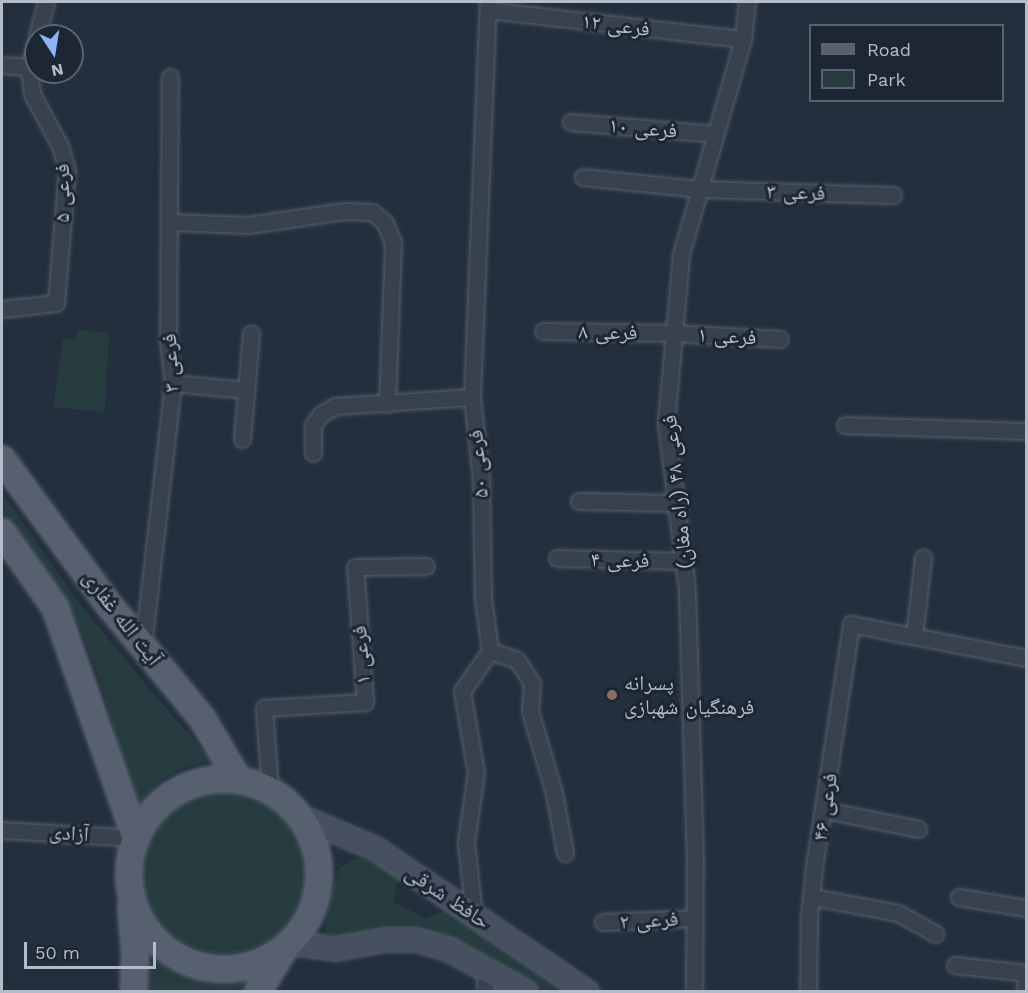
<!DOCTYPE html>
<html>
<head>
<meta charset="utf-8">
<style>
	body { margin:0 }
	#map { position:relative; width:1028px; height:993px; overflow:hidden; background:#242f3e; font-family:"Work Sans","Noto Naskh Arabic",sans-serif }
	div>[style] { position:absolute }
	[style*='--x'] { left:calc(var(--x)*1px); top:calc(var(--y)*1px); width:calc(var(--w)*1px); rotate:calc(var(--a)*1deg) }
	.green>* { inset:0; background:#263c3f }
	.round { border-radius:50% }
	.roads { filter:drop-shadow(0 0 2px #565f6c) drop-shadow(0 0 2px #565f6c) }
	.street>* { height:15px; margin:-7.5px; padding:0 7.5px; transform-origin:7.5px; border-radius:7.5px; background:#38414e }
	.secondary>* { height:22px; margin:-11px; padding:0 11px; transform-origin:11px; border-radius:11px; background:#465061 }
	.primary>* { height:26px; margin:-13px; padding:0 13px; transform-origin:13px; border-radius:13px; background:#56606e }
	.primary>.ring { margin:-13px; padding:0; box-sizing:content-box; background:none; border:26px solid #56606e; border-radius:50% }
	.dots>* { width:16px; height:16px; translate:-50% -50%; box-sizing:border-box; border:3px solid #1d2633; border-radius:50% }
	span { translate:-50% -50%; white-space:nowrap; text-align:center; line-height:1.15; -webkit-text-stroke:6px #1d2633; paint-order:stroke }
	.street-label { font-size:21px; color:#b4bcc9 }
	.poi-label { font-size:21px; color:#b4bcc9 }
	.left { translate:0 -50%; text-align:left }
	.frame { position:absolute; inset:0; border:3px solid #b4bcc9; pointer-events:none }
	.legend { position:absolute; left:809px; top:24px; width:195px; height:78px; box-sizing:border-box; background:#1d2633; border:2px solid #59626f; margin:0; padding:8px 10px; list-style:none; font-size:18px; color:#b4bcc9 }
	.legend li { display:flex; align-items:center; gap:12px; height:30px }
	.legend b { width:30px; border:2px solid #59626f }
	.north { position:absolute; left:24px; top:24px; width:60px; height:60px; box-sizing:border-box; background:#1d2633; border:2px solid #59626f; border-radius:50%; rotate:168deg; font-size:16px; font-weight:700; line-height:24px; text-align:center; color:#b4bcc9 }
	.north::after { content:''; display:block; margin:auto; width:21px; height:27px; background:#8ab4f8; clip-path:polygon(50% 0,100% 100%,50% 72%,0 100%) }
	.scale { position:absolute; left:24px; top:942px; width:132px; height:27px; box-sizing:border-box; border:3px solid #b4bcc9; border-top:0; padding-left:8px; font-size:18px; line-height:21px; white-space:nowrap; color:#b4bcc9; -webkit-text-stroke:4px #1d2633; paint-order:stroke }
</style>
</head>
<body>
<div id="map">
	<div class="green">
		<i style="clip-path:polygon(78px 330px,109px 333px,105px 412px,53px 407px,63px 339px,76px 339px)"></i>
		<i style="clip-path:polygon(2px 492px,76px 599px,156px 697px,212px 760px,179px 769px,157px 784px,143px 801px,134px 799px,98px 674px,75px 616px,2px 513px)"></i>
		<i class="round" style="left:143px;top:791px;width:162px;height:162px"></i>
		<i style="clip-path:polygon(356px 859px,378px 861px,399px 878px,393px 902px,425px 918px,449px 909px,574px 991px,536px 991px,457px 941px,411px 929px,342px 937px,326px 934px,325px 921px,339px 868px)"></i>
		<i style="clip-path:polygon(147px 961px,258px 978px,249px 991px,148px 991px)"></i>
	</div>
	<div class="roads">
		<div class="street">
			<i style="--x:488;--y:10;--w:257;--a:6.5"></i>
			<i style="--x:2;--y:65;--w:27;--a:4"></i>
			<i style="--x:571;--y:122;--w:145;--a:4.7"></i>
			<i style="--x:583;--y:177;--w:118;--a:5.9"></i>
			<i style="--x:700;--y:189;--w:193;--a:1.8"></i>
			<i style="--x:169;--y:222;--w:79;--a:2.2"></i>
			<i style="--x:248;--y:225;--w:97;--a:-8.3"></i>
			<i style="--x:344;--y:211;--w:28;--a:2"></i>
			<i style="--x:372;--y:212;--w:17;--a:40"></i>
			<i style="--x:385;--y:223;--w:22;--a:68"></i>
			<i style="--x:393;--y:243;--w:161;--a:92.1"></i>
			<i style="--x:2;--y:309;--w:54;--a:-6.3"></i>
			<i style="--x:56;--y:303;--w:133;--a:-85.3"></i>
			<i style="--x:67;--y:170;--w:25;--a:-106"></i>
			<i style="--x:60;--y:146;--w:59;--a:-118.3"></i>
			<i style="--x:32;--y:94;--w:27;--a:-96"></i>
			<i style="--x:29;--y:67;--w:67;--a:-75.3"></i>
			<i style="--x:543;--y:331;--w:131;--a:0.9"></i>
			<i style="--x:674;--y:333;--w:106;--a:3.2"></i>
			<i style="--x:173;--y:383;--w:72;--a:5.6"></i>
			<i style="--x:845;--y:425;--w:181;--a:1.9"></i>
			<i style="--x:242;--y:439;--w:106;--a:-85.1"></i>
			<i style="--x:313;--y:453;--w:28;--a:-90"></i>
			<i style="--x:313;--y:425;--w:14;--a:-54"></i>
			<i style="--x:321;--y:414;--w:16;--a:-30"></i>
			<i style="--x:335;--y:406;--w:137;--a:-3.8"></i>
			<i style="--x:579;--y:501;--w:96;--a:1.2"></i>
			<i style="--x:557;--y:558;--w:126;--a:1.4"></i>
			<i style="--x:914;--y:636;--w:79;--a:-83.4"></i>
			<i style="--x:143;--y:646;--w:265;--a:-83.5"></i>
			<i style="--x:173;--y:383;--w:42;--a:-96.8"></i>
			<i style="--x:168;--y:341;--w:264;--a:-89.6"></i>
			<i style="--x:490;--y:651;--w:28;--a:18"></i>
			<i style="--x:517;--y:660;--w:27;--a:57"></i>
			<i style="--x:532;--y:683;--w:28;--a:94"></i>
			<i style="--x:530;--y:711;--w:85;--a:73.7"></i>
			<i style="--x:554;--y:793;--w:61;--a:79.6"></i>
			<i style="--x:270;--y:790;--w:82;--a:-94.2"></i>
			<i style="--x:264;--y:708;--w:101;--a:-3.4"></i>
			<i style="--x:365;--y:702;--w:135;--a:-94.2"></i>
			<i style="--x:355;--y:567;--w:71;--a:-0.8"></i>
			<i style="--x:825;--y:810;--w:95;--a:11.5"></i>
			<i style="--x:2;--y:830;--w:134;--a:3.4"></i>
			<i style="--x:813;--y:897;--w:86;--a:10.7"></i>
			<i style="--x:898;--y:913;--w:43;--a:28.9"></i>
			<i style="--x:959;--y:897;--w:68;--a:9.3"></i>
			<i style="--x:474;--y:915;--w:73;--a:-96.3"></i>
			<i style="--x:466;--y:842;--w:70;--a:-81.8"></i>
			<i style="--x:476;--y:773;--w:83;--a:-99.7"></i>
			<i style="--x:462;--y:691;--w:49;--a:-55"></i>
			<i style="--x:490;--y:651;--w:52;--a:-97.7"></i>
			<i style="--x:483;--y:599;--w:120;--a:-91"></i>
			<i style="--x:481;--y:479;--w:82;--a:-96.3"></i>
			<i style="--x:472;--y:397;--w:395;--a:-87.7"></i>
			<i style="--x:603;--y:922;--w:92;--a:-2.5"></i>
			<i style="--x:955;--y:965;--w:71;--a:6.4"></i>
			<i style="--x:485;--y:992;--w:23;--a:-88"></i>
			<i style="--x:694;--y:992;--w:130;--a:-89.6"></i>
			<i style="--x:695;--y:862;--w:272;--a:-91.7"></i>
			<i style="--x:687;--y:590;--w:168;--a:-97.2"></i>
			<i style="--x:666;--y:423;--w:170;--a:-84.9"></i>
			<i style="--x:681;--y:254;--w:224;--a:-73.9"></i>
			<i style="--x:743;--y:39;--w:37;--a:-84"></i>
			<i style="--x:808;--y:992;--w:75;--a:-89.2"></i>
			<i style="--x:809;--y:917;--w:50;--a:-84.3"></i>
			<i style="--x:814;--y:867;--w:246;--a:-81.3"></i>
			<i style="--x:851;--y:624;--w:178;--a:11"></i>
			<i style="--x:1025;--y:992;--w:18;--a:-87"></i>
		</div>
		<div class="secondary">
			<i style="--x:301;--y:817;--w:82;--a:23.1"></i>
			<i style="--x:376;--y:849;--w:255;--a:34.1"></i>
			<i style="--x:290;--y:943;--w:46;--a:7.4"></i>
			<i style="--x:336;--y:949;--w:51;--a:-10.2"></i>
			<i style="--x:386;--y:940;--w:30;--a:0"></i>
			<i style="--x:416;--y:940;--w:35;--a:16"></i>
			<i style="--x:450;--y:950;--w:87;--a:28.9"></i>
		</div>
		<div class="primary">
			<i style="--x:2;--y:459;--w:181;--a:53.8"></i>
			<i style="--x:109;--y:605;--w:146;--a:50.5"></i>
			<i style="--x:202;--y:718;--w:71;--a:59.5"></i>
			<i style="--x:2;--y:532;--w:92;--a:54.8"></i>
			<i style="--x:55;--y:607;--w:245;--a:70.7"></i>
			<i class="ring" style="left:129px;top:779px;width:164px;height:164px"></i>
			<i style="--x:131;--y:906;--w:48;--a:85.2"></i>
			<i style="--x:135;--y:954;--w:38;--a:92"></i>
			<i style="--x:258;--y:992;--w:48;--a:-58.6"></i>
		</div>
	</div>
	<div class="dots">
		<i style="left:612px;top:695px;background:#8d6e63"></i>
	</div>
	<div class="street-label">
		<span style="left:616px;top:25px;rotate:7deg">فرعی ۱۲</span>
		<span style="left:643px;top:128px;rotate:5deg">فرعی ۱۰</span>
		<span style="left:796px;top:192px;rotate:2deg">فرعی ۳</span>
		<span style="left:62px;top:193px;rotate:-90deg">فرعی ۵</span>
		<span style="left:608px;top:332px;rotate:1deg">فرعی ۸</span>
		<span style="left:727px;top:336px;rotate:3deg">فرعی ۱</span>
		<span style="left:170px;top:363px;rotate:-92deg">فرعی ۳</span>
		<span style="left:478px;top:464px;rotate:-95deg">فرعی ۵۰</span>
		<span style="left:677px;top:492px;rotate:-96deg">فرعی ۴۸ (راه مغان)</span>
		<span style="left:620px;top:560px;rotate:1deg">فرعی ۴</span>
		<span style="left:122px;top:618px;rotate:52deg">آیت الله غفاری</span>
		<span style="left:361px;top:655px;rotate:-94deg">فرعی ۱</span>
		<span style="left:825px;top:807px;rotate:-81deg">فرعی ۴۶</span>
		<span style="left:69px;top:833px;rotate:4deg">آزادی</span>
		<span style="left:448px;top:897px;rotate:34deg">حافظ شرقی</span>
		<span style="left:649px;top:920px;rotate:-3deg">فرعی ۲</span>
	</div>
	<div class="poi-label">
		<span class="left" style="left:624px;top:695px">پسرانه<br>فرهنگیان شهبازی</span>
	</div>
	<div class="frame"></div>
	<ul class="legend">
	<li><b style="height:8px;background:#56606e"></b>Road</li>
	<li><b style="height:16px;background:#263c3f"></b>Park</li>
	</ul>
	<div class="north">N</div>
	<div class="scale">50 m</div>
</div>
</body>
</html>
